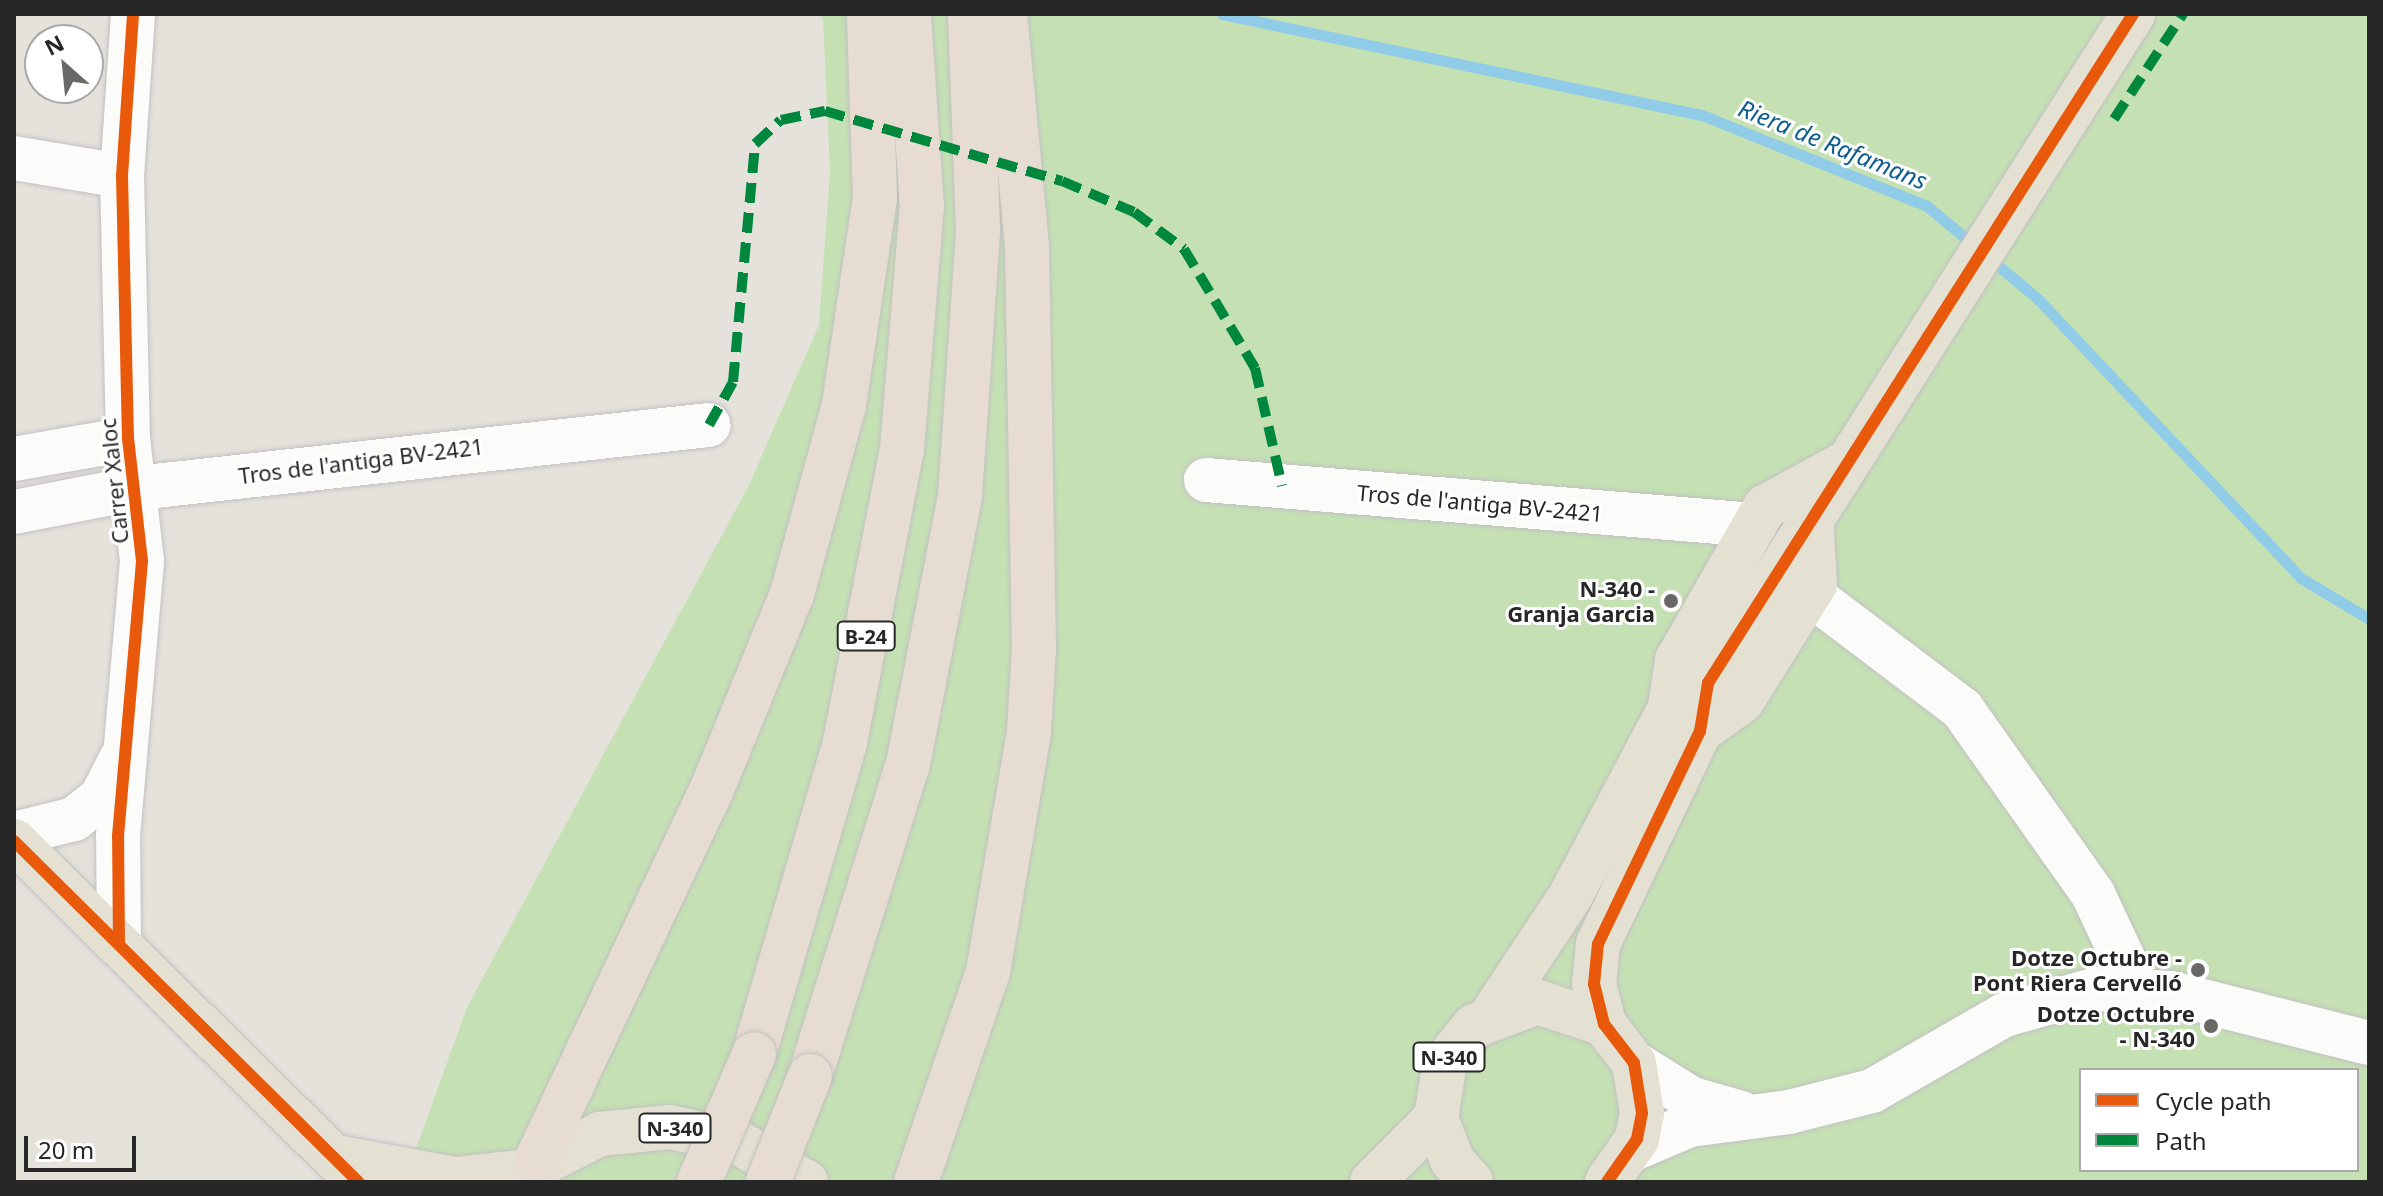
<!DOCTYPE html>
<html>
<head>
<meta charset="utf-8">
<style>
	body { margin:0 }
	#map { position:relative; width:2383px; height:1196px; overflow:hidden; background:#e5e2dc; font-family:"Noto Sans",sans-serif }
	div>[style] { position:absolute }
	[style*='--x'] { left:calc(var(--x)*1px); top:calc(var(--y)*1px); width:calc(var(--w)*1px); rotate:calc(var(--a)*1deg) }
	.green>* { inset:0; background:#c5e1b4 }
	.stream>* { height:11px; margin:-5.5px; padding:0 5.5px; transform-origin:5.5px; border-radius:5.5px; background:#90cce7 }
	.roads { filter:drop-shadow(0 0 2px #c2c1c2) drop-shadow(0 0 2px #c2c1c2) }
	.minor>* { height:44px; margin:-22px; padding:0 22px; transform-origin:22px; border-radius:22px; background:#fbfbfa }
	.major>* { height:44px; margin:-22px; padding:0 22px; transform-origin:22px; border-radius:22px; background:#e5e1d2 }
	.highway>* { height:44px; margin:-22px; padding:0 22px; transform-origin:22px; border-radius:22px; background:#e7dcd1 }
	.bridges { filter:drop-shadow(0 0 2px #c2c1bf) drop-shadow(0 0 2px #c2c1bf) }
	.highway-bridge>* { height:44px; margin:-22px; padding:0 22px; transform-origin:22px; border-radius:22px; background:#e7dcd1 }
	.quiet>* { height:10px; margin-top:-5px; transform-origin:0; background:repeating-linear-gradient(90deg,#00873e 0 20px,transparent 0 30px) }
	.cycleway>* { height:12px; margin:-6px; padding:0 6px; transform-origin:6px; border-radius:6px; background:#e8590c }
	.dots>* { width:22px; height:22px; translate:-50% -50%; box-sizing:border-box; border:4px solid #fff; border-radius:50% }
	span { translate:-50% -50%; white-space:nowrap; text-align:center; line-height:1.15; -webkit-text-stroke:6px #fff; paint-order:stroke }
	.shield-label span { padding:2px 6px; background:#fff; border:2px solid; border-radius:6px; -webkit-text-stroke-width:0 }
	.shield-label { font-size:20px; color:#272727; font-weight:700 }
	.street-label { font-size:22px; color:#272727 }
	.poi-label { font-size:22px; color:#272727; font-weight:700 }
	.right { translate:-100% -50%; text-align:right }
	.water-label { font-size:24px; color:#0f5d92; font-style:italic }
	.frame { position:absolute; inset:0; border:16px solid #272727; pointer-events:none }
	.legend { position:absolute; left:2079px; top:1068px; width:280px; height:104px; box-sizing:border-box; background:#fff; border:2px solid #a9a9a9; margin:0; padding:10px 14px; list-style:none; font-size:24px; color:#272727 }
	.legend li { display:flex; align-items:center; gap:16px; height:40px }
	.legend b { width:40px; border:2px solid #a9a9a9 }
	.north { position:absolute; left:24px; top:24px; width:80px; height:80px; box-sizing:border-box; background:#fff; border:2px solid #a9a9a9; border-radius:50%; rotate:333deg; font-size:22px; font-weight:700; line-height:32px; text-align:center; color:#272727 }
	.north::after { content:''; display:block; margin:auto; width:28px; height:36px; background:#6a6866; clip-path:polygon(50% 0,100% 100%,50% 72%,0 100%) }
	.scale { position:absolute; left:24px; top:1136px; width:112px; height:36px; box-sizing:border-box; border:4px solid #272727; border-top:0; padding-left:10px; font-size:24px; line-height:28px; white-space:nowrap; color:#272727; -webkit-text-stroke:6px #fff; paint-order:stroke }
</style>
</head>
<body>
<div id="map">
	<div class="green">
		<i style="clip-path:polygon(evenodd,816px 14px,2369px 14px,2369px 1182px,404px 1182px,467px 1007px,748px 487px,819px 325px,830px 172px,823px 19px,816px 14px,2081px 1070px,2357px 1070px,2357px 1170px,2081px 1170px,2081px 1070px)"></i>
	</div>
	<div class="stream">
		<i style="--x:1222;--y:14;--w:491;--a:11.9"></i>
		<i style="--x:1702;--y:115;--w:243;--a:22"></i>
		<i style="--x:1927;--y:206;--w:62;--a:39.8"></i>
		<i style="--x:1988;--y:257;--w:67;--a:40.1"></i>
		<i style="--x:2039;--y:300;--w:382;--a:46.7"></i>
		<i style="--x:2301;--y:578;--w:79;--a:31.1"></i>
	</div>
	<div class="roads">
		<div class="minor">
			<i style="--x:14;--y:158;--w:109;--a:9.5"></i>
			<i style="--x:14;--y:459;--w:116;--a:-10"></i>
			<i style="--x:1206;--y:480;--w:550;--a:4.69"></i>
			<i style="--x:14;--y:512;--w:125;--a:-11"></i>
			<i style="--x:137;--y:488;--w:575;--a:-6.29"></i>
			<i style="--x:1822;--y:603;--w:176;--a:37.1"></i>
			<i style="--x:1962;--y:709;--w:227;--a:54.7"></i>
			<i style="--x:2093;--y:894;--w:102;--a:64.9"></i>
			<i style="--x:14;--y:834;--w:62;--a:-14"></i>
			<i style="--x:74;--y:819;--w:34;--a:-38"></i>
			<i style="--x:101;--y:798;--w:46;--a:-62.9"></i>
			<i style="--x:119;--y:943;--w:107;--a:-90.5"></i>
			<i style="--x:118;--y:836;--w:276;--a:-85"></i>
			<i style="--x:142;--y:561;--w:123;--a:-96.5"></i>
			<i style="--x:128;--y:439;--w:263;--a:-91.3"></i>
			<i style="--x:122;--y:176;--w:162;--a:-86.1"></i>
			<i style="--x:1634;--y:1063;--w:68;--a:31.8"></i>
			<i style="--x:1692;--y:1099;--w:51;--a:15.9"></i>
			<i style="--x:1631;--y:1150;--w:64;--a:-23"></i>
			<i style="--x:1690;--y:1125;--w:100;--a:-7.5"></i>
			<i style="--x:1789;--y:1112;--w:86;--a:-14.2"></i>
			<i style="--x:1872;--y:1091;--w:152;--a:-29.9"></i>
			<i style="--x:2004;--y:1015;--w:98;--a:-15.5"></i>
			<i style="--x:2098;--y:989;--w:73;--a:3.1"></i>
			<i style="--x:2171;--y:993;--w:204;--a:14.2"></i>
		</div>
		<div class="major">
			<i style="--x:1700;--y:731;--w:52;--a:-35.5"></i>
			<i style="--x:1742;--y:701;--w:138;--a:-58"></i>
			<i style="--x:1815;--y:584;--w:69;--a:-93.3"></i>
			<i style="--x:14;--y:841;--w:485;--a:44.7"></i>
			<i style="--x:1493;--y:1013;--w:141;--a:-56.5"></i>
			<i style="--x:1571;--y:895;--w:212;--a:-62.1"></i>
			<i style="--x:1670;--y:708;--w:49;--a:-81.7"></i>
			<i style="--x:1677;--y:660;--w:177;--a:-60.1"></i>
			<i style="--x:1765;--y:507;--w:88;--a:-28.6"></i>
			<i style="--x:1604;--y:1024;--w:41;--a:-104"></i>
			<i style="--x:1594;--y:984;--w:40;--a:-84.3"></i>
			<i style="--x:1598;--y:944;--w:236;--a:-64.4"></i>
			<i style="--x:1700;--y:731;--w:49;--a:-80.5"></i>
			<i style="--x:1708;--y:683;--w:793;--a:-57.57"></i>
			<i style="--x:337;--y:1157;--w:120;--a:10.6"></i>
			<i style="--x:455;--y:1179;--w:64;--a:-6.2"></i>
			<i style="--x:506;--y:1182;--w:106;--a:-27.1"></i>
			<i style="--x:600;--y:1134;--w:69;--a:-5.8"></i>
			<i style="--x:669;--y:1127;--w:68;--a:11.8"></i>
			<i style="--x:736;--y:1141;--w:81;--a:30.4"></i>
			<i style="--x:1372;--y:1182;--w:91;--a:-45"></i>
			<i style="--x:1471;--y:1182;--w:29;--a:-131"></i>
			<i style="--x:1452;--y:1160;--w:45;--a:-110.9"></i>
			<i style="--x:1436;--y:1118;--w:57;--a:-80.9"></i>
			<i style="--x:1445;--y:1062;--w:46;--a:-51.1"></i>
			<i style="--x:1474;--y:1026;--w:68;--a:-20.6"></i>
			<i style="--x:1538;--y:1002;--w:70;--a:18.4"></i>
			<i style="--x:1604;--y:1024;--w:49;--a:52.4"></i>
			<i style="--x:1634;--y:1063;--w:51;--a:80.9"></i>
			<i style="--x:1642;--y:1113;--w:26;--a:101"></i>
			<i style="--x:1637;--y:1139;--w:52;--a:124.9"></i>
		</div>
		<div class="highway">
			<i style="--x:754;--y:1054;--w:325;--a:-73.7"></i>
			<i style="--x:845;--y:742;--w:298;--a:-79"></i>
			<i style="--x:902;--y:449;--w:243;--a:-85.3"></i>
			<i style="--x:922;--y:207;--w:193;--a:-93.9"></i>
			<i style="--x:810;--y:1076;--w:327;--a:-72.6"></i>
			<i style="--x:908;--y:764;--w:273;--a:-79"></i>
			<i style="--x:960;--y:496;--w:265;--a:-86.1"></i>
			<i style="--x:978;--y:232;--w:218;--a:-92.1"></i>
			<i style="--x:536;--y:1161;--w:412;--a:-64.7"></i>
			<i style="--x:712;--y:789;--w:211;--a:-67.7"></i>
			<i style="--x:792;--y:594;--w:196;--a:-74.6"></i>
			<i style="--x:844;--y:405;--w:209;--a:-81.5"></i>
			<i style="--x:875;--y:198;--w:184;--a:-91.9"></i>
			<i style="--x:916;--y:1182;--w:222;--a:-71.1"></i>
			<i style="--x:988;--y:972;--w:244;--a:-80.3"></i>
			<i style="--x:1029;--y:731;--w:82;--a:-86.5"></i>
			<i style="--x:1034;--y:649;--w:403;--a:-91"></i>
			<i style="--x:1027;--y:246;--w:233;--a:-95.4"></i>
		</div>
	</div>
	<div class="bridges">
		<div class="highway-bridge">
			<i style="--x:699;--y:1182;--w:139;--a:-66.7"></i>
			<i style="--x:768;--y:1182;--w:114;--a:-68.4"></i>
		</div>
	</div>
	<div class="quiet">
		<i style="--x:2114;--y:119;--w:126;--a:-56.7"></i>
		<i style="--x:709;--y:425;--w:49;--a:-60.8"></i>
		<i style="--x:733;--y:382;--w:239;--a:-84.7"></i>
		<i style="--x:755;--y:144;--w:35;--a:-43"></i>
		<i style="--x:781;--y:120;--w:45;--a:-11.6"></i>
		<i style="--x:825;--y:111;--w:247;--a:16.5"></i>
		<i style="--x:1062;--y:181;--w:78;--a:23.3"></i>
		<i style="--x:1134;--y:212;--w:62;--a:36.5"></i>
		<i style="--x:1184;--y:249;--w:139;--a:59.2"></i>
		<i style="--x:1255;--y:368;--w:121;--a:77.1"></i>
	</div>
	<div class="cycleway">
		<i style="--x:14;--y:841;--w:485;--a:44.7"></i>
		<i style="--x:119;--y:943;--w:107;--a:-90.5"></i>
		<i style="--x:118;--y:836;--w:276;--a:-85"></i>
		<i style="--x:142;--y:561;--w:123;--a:-96.5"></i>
		<i style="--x:128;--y:439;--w:263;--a:-91.3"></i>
		<i style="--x:122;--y:176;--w:162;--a:-86.1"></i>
		<i style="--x:1607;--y:1182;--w:52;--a:-55.1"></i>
		<i style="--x:1637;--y:1139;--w:26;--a:-79"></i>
		<i style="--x:1642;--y:1113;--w:51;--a:-99.1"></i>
		<i style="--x:1634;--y:1063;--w:49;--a:-127.6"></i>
		<i style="--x:1604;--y:1024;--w:41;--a:-104"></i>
		<i style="--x:1594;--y:984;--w:40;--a:-84.3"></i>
		<i style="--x:1598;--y:944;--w:236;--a:-64.4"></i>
		<i style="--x:1700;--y:731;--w:49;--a:-80.5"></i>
		<i style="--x:1708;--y:683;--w:793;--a:-57.57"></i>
	</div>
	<div class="dots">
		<i style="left:1671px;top:601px;background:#6a6866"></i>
		<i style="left:2198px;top:970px;background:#6a6866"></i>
		<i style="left:2211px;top:1026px;background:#6a6866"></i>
	</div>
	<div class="shield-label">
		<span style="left:866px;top:636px">B-24</span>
		<span style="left:1449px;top:1057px">N-340</span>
		<span style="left:675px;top:1128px">N-340</span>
	</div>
	<div class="street-label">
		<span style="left:361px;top:461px;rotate:-7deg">Tros de l'antiga BV-2421</span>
		<span style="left:114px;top:481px;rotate:-96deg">Carrer Xaloc</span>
		<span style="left:1480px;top:503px;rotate:5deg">Tros de l'antiga BV-2421</span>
	</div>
	<div class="poi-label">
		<span class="right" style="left:1655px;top:601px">N-340 -<br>Granja Garcia</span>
		<span class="right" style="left:2182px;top:970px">Dotze Octubre -<br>Pont Riera Cervelló</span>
		<span class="right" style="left:2195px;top:1026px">Dotze Octubre<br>- N-340</span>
	</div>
	<div class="water-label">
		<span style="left:1833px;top:144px;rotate:22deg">Riera de Rafamans</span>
	</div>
	<div class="frame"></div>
	<ul class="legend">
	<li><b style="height:10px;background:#e8590c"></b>Cycle path</li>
	<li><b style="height:10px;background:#00873e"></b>Path</li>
	</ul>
	<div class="north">N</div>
	<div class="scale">20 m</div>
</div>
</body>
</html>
